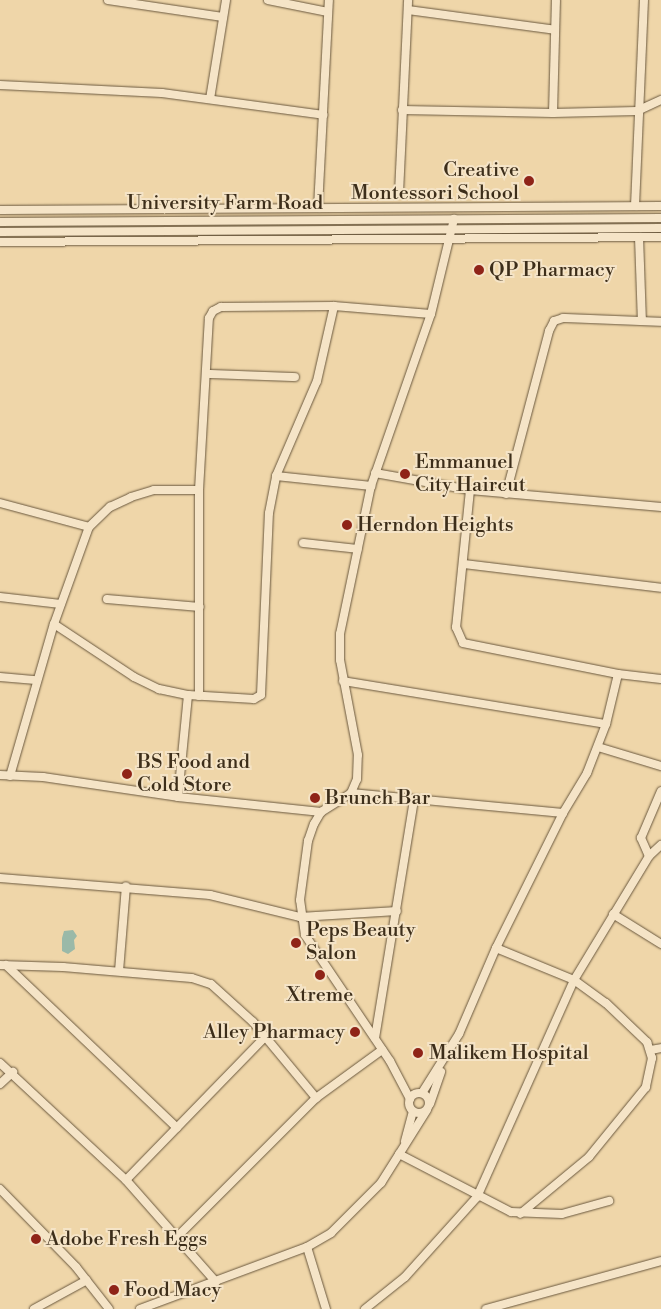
<!DOCTYPE html>
<html>
<head>
<meta charset="utf-8">
<style>
	body { margin:0 }
	#map { position:relative; width:661px; height:1309px; overflow:hidden; background:#efd6a9; font-family:"Libre Bodoni",serif }
	div>[style] { position:absolute }
	[style*='--x'] { left:calc(var(--x)*1px); top:calc(var(--y)*1px); width:calc(var(--w)*1px); rotate:calc(var(--a)*1deg) }
	.water>* { inset:0; background:#9ab9a8 }
	.roads { filter:drop-shadow(0 0 1px #6a583e) drop-shadow(0 0 1px #6a583e) }
	.minor>* { height:8px; margin:-4px; padding:0 4px; transform-origin:4px; border-radius:4px; background:#f5e4c7 }
	.minor>.ring { margin:-4px; padding:0; box-sizing:content-box; background:none; border:8px solid #f5e4c7; border-radius:50% }
	.dots>* { width:14px; height:14px; translate:-50% -50%; box-sizing:border-box; border:2px solid #f5e4c7; border-radius:50% }
	span { translate:-50% -50%; white-space:nowrap; text-align:center; line-height:1.15; -webkit-text-stroke:4px #f5e4c7; paint-order:stroke }
	.poi-label { font-size:20px; color:#3d2e1a }
	.right { translate:-100% -50%; text-align:right }
	.left { translate:0 -50%; text-align:left }
	.street-label { font-size:20px; color:#3d2e1a }
</style>
</head>
<body>
<div id="map">
	<div class="water">
		<i style="clip-path:polygon(73px 930px,77px 936px,74px 940px,75px 949px,68px 954px,62px 951px,62px 938px,64px 931px)"></i>
	</div>
	<div class="roads">
		<div class="minor">
			<i style="--x:108;--y:0;--w:116;--a:8.4"></i>
			<i style="--x:268;--y:0;--w:61;--a:11.3"></i>
			<i style="--x:408;--y:10;--w:148;--a:7.7"></i>
			<i style="--x:0;--y:85;--w:162;--a:2.8"></i>
			<i style="--x:162;--y:93;--w:163;--a:7.7"></i>
			<i style="--x:210;--y:99;--w:100;--a:-80.8"></i>
			<i style="--x:402;--y:110;--w:151;--a:1.1"></i>
			<i style="--x:553;--y:113;--w:84;--a:-1.4"></i>
			<i style="--x:637;--y:111;--w:26;--a:-25"></i>
			<i style="--x:553;--y:113;--w:113;--a:-88.5"></i>
			<i style="--x:399;--y:193;--w:193;--a:-87.3"></i>
			<i style="--x:635;--y:206;--w:206;--a:-87.5"></i>
			<i style="--x:318;--y:208;--w:208;--a:-87"></i>
			<i style="--x:0;--y:210;--w:661;--a:-0.35"></i>
			<i style="--x:0;--y:222;--w:661;--a:-0.35"></i>
			<i style="--x:0;--y:232;--w:661;--a:-0.35"></i>
			<i style="--x:639;--y:237;--w:84;--a:88"></i>
			<i style="--x:0;--y:242;--w:661;--a:-0.43"></i>
			<i style="--x:208;--y:374;--w:87;--a:2"></i>
			<i style="--x:375;--y:473;--w:97;--a:10.1"></i>
			<i style="--x:470;--y:490;--w:192;--a:5.1"></i>
			<i style="--x:276;--y:476;--w:96;--a:6"></i>
			<i style="--x:470;--y:490;--w:138;--a:95.8"></i>
			<i style="--x:456;--y:627;--w:17;--a:66"></i>
			<i style="--x:463;--y:643;--w:158;--a:11.3"></i>
			<i style="--x:618;--y:674;--w:43;--a:6.6"></i>
			<i style="--x:506;--y:494;--w:169;--a:-75.2"></i>
			<i style="--x:549;--y:331;--w:11;--a:-63"></i>
			<i style="--x:554;--y:321;--w:9;--a:-18"></i>
			<i style="--x:563;--y:318;--w:98;--a:2.3"></i>
			<i style="--x:0;--y:503;--w:92;--a:15.1"></i>
			<i style="--x:303;--y:543;--w:55;--a:6.2"></i>
			<i style="--x:464;--y:564;--w:198;--a:6.9"></i>
			<i style="--x:0;--y:597;--w:61;--a:6.5"></i>
			<i style="--x:107;--y:599;--w:93;--a:4.9"></i>
			<i style="--x:54;--y:624;--w:96;--a:33.5"></i>
			<i style="--x:134;--y:677;--w:28;--a:26"></i>
			<i style="--x:159;--y:689;--w:30;--a:12"></i>
			<i style="--x:188;--y:695;--w:66;--a:3.5"></i>
			<i style="--x:254;--y:699;--w:8;--a:-30"></i>
			<i style="--x:261;--y:695;--w:182;--a:-87.5"></i>
			<i style="--x:269;--y:513;--w:38;--a:-79"></i>
			<i style="--x:276;--y:476;--w:103;--a:-66.7"></i>
			<i style="--x:317;--y:381;--w:77;--a:-77.2"></i>
			<i style="--x:0;--y:677;--w:36;--a:5"></i>
			<i style="--x:343;--y:681;--w:266;--a:9.3"></i>
			<i style="--x:199;--y:696;--w:206;--a:-90"></i>
			<i style="--x:199;--y:490;--w:172;--a:-86.7"></i>
			<i style="--x:209;--y:318;--w:8;--a:-60"></i>
			<i style="--x:213;--y:311;--w:9;--a:-27"></i>
			<i style="--x:221;--y:307;--w:113;--a:-0.5"></i>
			<i style="--x:334;--y:306;--w:97;--a:4.7"></i>
			<i style="--x:598;--y:747;--w:66;--a:16.8"></i>
			<i style="--x:0;--y:775;--w:43;--a:2.7"></i>
			<i style="--x:43;--y:777;--w:136;--a:8.4"></i>
			<i style="--x:178;--y:797;--w:144;--a:6"></i>
			<i style="--x:10;--y:776;--w:158;--a:-73.9"></i>
			<i style="--x:54;--y:624;--w:103;--a:-70.2"></i>
			<i style="--x:89;--y:527;--w:29;--a:-44"></i>
			<i style="--x:110;--y:507;--w:23;--a:-25"></i>
			<i style="--x:131;--y:497;--w:24;--a:-17"></i>
			<i style="--x:154;--y:490;--w:45;--a:0"></i>
			<i style="--x:351;--y:793;--w:213;--a:5.4"></i>
			<i style="--x:178;--y:797;--w:102;--a:-84.4"></i>
			<i style="--x:649;--y:856;--w:20;--a:-114"></i>
			<i style="--x:641;--y:838;--w:51;--a:-66.9"></i>
			<i style="--x:0;--y:878;--w:211;--a:4.6"></i>
			<i style="--x:210;--y:895;--w:93;--a:13.7"></i>
			<i style="--x:300;--y:917;--w:97;--a:-3.5"></i>
			<i style="--x:613;--y:914;--w:57;--a:32"></i>
			<i style="--x:496;--y:948;--w:84;--a:22.3"></i>
			<i style="--x:574;--y:980;--w:39;--a:36"></i>
			<i style="--x:606;--y:1003;--w:57;--a:43.6"></i>
			<i style="--x:647;--y:1042;--w:17;--a:73"></i>
			<i style="--x:652;--y:1058;--w:30;--a:102"></i>
			<i style="--x:646;--y:1087;--w:90;--a:129.2"></i>
			<i style="--x:589;--y:1157;--w:89;--a:140.4"></i>
			<i style="--x:0;--y:965;--w:63;--a:1.8"></i>
			<i style="--x:63;--y:967;--w:129;--a:4.9"></i>
			<i style="--x:192;--y:978;--w:20;--a:18"></i>
			<i style="--x:211;--y:984;--w:57;--a:42.1"></i>
			<i style="--x:253;--y:1022;--w:99;--a:50.3"></i>
			<i style="--x:6;--y:965;--w:236;--a:43.6"></i>
			<i style="--x:119;--y:971;--w:85;--a:-85.3"></i>
			<i style="--x:375;--y:1038;--w:241;--a:-80.7"></i>
			<i style="--x:651;--y:1050;--w:10;--a:-11"></i>
			<i style="--x:0;--y:1063;--w:172;--a:42.9"></i>
			<i style="--x:126;--y:1180;--w:136;--a:48.6"></i>
			<i style="--x:0;--y:1084;--w:18;--a:-43"></i>
			<i class="ring" style="left:409px;top:1093px;width:12px;height:12px"></i>
			<i style="--x:422;--y:1093;--w:70;--a:-57.9"></i>
			<i style="--x:459;--y:1034;--w:94;--a:-66.7"></i>
			<i style="--x:496;--y:948;--w:151;--a:-63.6"></i>
			<i style="--x:563;--y:813;--w:47;--a:-59"></i>
			<i style="--x:587;--y:773;--w:53;--a:-68.8"></i>
			<i style="--x:606;--y:724;--w:51;--a:-76.5"></i>
			<i style="--x:410;--y:1099;--w:43;--a:-117.8"></i>
			<i style="--x:390;--y:1061;--w:152;--a:-124"></i>
			<i style="--x:305;--y:935;--w:35;--a:-98"></i>
			<i style="--x:300;--y:900;--w:60;--a:-82.3"></i>
			<i style="--x:308;--y:841;--w:18;--a:-71"></i>
			<i style="--x:314;--y:824;--w:14;--a:-60"></i>
			<i style="--x:321;--y:812;--w:36;--a:-32"></i>
			<i style="--x:351;--y:793;--w:15;--a:-67"></i>
			<i style="--x:357;--y:779;--w:24;--a:-88"></i>
			<i style="--x:358;--y:755;--w:97;--a:-100.7"></i>
			<i style="--x:340;--y:660;--w:26;--a:-90"></i>
			<i style="--x:340;--y:634;--w:151;--a:-78.2"></i>
			<i style="--x:371;--y:486;--w:182;--a:-70.8"></i>
			<i style="--x:431;--y:314;--w:98;--a:-76.4"></i>
			<i style="--x:430;--y:1104;--w:34;--a:-71"></i>
			<i style="--x:405;--y:1141;--w:31;--a:-75"></i>
			<i style="--x:399;--y:1154;--w:126;--a:27.4"></i>
			<i style="--x:511;--y:1212;--w:51;--a:2.2"></i>
			<i style="--x:562;--y:1214;--w:49;--a:-15.5"></i>
			<i style="--x:126;--y:1180;--w:199;--a:-45.8"></i>
			<i style="--x:0;--y:1189;--w:109;--a:45.7"></i>
			<i style="--x:76;--y:1267;--w:53;--a:51.8"></i>
			<i style="--x:177;--y:1237;--w:197;--a:-45"></i>
			<i style="--x:316;--y:1098;--w:82;--a:-36"></i>
			<i style="--x:307;--y:1247;--w:65;--a:73"></i>
			<i style="--x:34;--y:1309;--w:60;--a:-28.7"></i>
			<i style="--x:140;--y:1309;--w:178;--a:-20.4"></i>
			<i style="--x:307;--y:1247;--w:28;--a:-30"></i>
			<i style="--x:331;--y:1233;--w:71;--a:-45"></i>
			<i style="--x:381;--y:1183;--w:86;--a:-57.8"></i>
			<i style="--x:365;--y:1309;--w:51;--a:-38.7"></i>
			<i style="--x:405;--y:1277;--w:108;--a:-48"></i>
			<i style="--x:477;--y:1197;--w:238;--a:-65.9"></i>
			<i style="--x:574;--y:980;--w:145;--a:-58.8"></i>
			<i style="--x:649;--y:856;--w:16;--a:-43"></i>
			<i style="--x:486;--y:1309;--w:181;--a:-15.3"></i>
		</div>
	</div>
	<div class="dots">
		<i style="left:529px;top:181px;background:#8f2418"></i>
		<i style="left:479px;top:270px;background:#8f2418"></i>
		<i style="left:405px;top:474px;background:#8f2418"></i>
		<i style="left:347px;top:525px;background:#8f2418"></i>
		<i style="left:127px;top:774px;background:#8f2418"></i>
		<i style="left:315px;top:798px;background:#8f2418"></i>
		<i style="left:296px;top:943px;background:#8f2418"></i>
		<i style="left:320px;top:975px;background:#8f2418"></i>
		<i style="left:355px;top:1032px;background:#8f2418"></i>
		<i style="left:418px;top:1053px;background:#8f2418"></i>
		<i style="left:36px;top:1239px;background:#8f2418"></i>
		<i style="left:114px;top:1290px;background:#8f2418"></i>
	</div>
	<div class="poi-label">
		<span class="right" style="left:519px;top:182px">Creative<br>Montessori School</span>
		<span class="left" style="left:489px;top:270px">QP Pharmacy</span>
		<span class="left" style="left:415px;top:474px">Emmanuel<br>City Haircut</span>
		<span class="left" style="left:357px;top:525px">Herndon Heights</span>
		<span class="left" style="left:137px;top:774px">BS Food and<br>Cold Store</span>
		<span class="left" style="left:325px;top:798px">Brunch Bar</span>
		<span class="left" style="left:306px;top:942px">Peps Beauty<br>Salon</span>
		<span style="left:320px;top:995px">Xtreme</span>
		<span class="right" style="left:345px;top:1032px">Alley Pharmacy</span>
		<span class="left" style="left:429px;top:1053px">Malikem Hospital</span>
		<span class="left" style="left:46px;top:1239px">Adobe Fresh Eggs</span>
		<span class="left" style="left:124px;top:1290px">Food Macy</span>
	</div>
	<div class="street-label">
		<span style="left:225px;top:203px">University Farm Road</span>
	</div>
</div>
</body>
</html>
